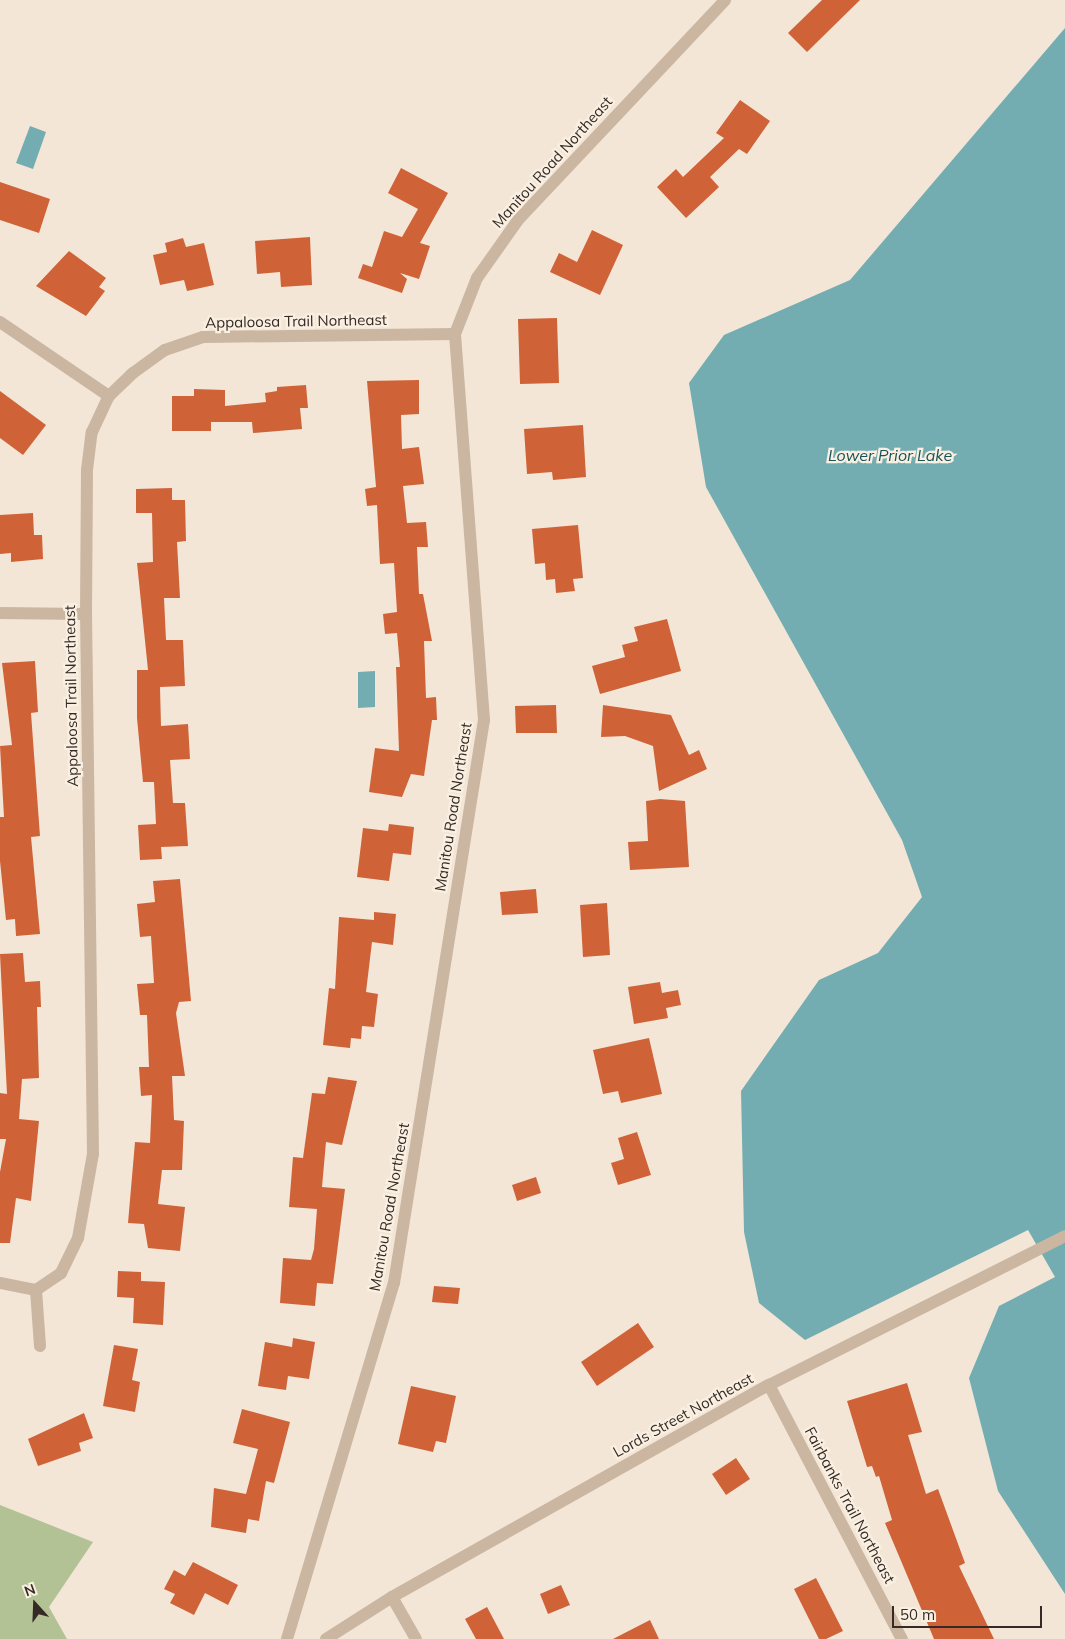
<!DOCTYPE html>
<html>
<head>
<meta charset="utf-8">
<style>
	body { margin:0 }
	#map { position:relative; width:1065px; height:1639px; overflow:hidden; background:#f3e6d6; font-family:Mulish,sans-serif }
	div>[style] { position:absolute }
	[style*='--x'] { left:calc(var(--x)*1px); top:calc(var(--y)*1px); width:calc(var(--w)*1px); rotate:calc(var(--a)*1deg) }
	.green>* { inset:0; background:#b2c295 }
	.water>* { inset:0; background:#73adb2 }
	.building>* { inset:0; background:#d06237 }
	.street>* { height:12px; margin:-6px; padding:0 6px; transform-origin:6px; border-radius:6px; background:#cbb6a1 }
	span { translate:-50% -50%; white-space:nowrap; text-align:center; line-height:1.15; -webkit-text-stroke:4.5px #faf0e2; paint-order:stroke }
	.street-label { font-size:15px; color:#352a25 }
	.water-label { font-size:16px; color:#175259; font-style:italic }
	.north { position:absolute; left:10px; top:1579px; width:50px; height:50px; -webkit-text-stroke:4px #faf0e2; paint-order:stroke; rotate:340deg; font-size:14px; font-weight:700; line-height:20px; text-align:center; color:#352a25 }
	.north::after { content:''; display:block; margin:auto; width:18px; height:22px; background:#352a25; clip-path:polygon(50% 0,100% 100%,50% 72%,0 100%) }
	.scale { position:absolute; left:892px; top:1606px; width:150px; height:22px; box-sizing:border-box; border:2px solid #352a25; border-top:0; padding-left:6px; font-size:15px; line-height:18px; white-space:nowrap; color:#352a25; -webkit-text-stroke:4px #faf0e2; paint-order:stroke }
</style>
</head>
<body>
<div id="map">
	<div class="green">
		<i style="clip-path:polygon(0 1505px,93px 1542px,49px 1607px,67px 1639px,0 1639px)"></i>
	</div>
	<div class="water">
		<i style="clip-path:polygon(1065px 28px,1065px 1594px,998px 1491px,969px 1378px,999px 1306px,1055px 1277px,1028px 1230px,805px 1340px,759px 1303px,744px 1232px,741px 1091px,819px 980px,878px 953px,922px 897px,902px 840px,706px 487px,689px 383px,724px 335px,850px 280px)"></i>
		<i style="clip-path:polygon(30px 126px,46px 132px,33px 169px,16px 163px)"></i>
		<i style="clip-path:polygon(375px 671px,375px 707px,358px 708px,358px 672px)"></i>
	</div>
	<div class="building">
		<i style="clip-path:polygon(822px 0,860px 0,807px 52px,788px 33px)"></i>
		<i style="clip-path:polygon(740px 100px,770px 121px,747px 154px,739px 149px,710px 177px,719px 187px,686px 218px,657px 187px,676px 169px,683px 177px,724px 138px,716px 133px)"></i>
		<i style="clip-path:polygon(401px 168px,448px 193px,420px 243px,430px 246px,419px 279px,400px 273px,407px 279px,402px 293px,358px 278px,363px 264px,372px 267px,384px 231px,402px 237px,418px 209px,388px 193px)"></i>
		<i style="clip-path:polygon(0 182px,50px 199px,39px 233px,0 220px)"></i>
		<i style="clip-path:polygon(592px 230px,623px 245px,600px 295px,550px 272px,559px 253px,577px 262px)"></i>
		<i style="clip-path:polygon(310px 237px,312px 285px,281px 287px,280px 272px,257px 274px,255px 241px)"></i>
		<i style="clip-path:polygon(183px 238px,186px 247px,204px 243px,214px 285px,187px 291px,184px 280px,160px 285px,153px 255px,167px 252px,165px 243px)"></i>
		<i style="clip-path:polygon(69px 251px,106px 278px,99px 287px,105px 291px,86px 316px,36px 286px)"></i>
		<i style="clip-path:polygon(557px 318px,559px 383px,520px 384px,518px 319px)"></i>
		<i style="clip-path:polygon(419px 380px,419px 414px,401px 415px,402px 449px,419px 447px,424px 484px,403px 486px,407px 523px,426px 522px,428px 547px,417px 547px,419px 594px,423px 594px,432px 641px,424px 641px,426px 698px,436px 697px,437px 720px,432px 720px,424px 776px,411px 774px,402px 797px,369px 792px,375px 748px,399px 751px,396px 667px,400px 667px,397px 633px,385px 634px,383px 614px,397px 612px,394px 563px,380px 564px,377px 505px,367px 506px,365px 489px,376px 487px,367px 381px)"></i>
		<i style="clip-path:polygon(306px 385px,308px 408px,300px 408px,302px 429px,253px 433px,252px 422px,211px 422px,211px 431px,172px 431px,172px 396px,194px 396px,194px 389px,225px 390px,225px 406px,266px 402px,265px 393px,277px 391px,277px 387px)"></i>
		<i style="clip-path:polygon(0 391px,46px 425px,23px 455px,0 438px)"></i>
		<i style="clip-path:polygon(583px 425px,586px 477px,553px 480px,552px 472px,527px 474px,524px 429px)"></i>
		<i style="clip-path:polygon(172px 488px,172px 500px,185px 500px,186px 541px,177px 542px,180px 598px,164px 598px,166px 640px,183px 640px,185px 686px,160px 687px,161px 726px,188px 724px,190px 759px,170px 760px,173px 803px,185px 803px,188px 846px,161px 847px,162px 859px,140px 860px,138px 825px,156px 824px,154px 782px,143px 782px,137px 718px,137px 670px,148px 670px,137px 563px,153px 562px,152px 513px,136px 513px,136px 489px)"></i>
		<i style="clip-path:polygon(33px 513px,34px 535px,42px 535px,43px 559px,11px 562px,11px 553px,0 554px,0 515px)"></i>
		<i style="clip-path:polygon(578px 525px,583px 578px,573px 579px,575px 591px,556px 593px,555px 579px,546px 580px,545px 563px,535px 564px,532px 529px)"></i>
		<i style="clip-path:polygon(667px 619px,681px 671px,600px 694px,592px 666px,625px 657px,622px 645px,638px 641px,634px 627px)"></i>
		<i style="clip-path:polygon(35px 661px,38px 712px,31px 713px,40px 836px,31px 837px,40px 934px,16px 936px,15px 919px,6px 920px,0 861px,0 817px,4px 817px,0 746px,12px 745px,2px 663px)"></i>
		<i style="clip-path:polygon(556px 705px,557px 733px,516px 733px,515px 706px)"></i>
		<i style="clip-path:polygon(603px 705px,671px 715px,689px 755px,699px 750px,707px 769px,659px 791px,653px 746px,625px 736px,601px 737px)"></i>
		<i style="clip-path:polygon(660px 799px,685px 801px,689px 867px,630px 870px,628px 842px,648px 841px,646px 801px)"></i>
		<i style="clip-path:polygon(389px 824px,414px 827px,411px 855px,393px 853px,389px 881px,357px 877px,363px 828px,388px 831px)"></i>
		<i style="clip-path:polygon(180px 879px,191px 1001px,179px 1002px,176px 1013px,185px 1076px,172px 1076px,174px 1120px,184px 1121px,182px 1170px,162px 1170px,158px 1204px,185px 1207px,180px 1251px,148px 1248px,144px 1224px,128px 1223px,135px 1142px,150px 1143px,152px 1095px,141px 1096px,139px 1067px,149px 1067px,147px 1015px,140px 1015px,137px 984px,154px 983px,151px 936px,140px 937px,137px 904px,155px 902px,153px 881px)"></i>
		<i style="clip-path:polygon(536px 889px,538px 913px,502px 915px,500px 892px)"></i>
		<i style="clip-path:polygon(607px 903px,610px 955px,583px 957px,580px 905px)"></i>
		<i style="clip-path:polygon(374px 912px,396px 914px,393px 945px,372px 942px,366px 992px,378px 994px,374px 1027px,362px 1026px,361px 1039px,351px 1038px,350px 1048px,323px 1045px,329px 988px,335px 989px,339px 917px,374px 920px)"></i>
		<i style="clip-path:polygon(23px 953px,25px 982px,40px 981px,41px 1007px,37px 1007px,39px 1078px,22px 1079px,19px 1119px,39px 1121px,31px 1201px,16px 1198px,10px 1243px,0 1243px,0 1172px,6px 1139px,0 1139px,0 1093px,7px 1094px,0 954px)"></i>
		<i style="clip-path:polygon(660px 982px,662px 993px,678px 990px,681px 1005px,666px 1008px,668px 1018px,634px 1024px,628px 987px)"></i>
		<i style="clip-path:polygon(649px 1038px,662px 1094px,621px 1103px,618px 1091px,603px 1094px,593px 1050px)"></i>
		<i style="clip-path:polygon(328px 1077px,357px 1081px,342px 1145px,326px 1142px,322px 1187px,345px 1189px,333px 1284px,317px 1283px,315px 1306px,280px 1303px,283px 1258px,311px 1260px,314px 1249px,317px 1209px,289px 1207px,293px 1157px,303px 1158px,312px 1093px,325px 1094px)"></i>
		<i style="clip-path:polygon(637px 1132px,651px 1175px,618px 1185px,611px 1163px,624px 1159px,618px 1138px)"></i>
		<i style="clip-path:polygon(536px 1177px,541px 1193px,517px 1201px,512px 1185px)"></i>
		<i style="clip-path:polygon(118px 1271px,141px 1272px,141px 1281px,165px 1282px,163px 1325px,133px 1323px,134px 1298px,117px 1297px)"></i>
		<i style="clip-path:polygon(434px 1286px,460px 1288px,458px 1304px,432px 1302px)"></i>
		<i style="clip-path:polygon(638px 1323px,654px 1347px,597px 1386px,581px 1362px)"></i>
		<i style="clip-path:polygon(293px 1338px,315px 1342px,309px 1379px,288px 1376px,286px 1390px,258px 1386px,265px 1342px,292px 1347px)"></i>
		<i style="clip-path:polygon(114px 1345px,138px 1349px,132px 1380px,140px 1382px,135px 1412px,103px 1406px)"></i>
		<i style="clip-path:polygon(907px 1383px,922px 1432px,908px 1435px,926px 1494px,938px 1489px,965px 1563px,959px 1566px,994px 1639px,934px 1639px,885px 1523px,892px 1520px,879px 1476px,876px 1477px,872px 1466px,867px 1467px,847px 1401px)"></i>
		<i style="clip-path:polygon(411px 1386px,456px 1396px,446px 1443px,436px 1441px,433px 1452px,398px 1444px)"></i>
		<i style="clip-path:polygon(242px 1409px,290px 1422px,274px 1483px,266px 1481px,259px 1521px,248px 1519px,246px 1533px,211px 1527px,214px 1488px,246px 1494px,258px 1449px,233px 1443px)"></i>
		<i style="clip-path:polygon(84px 1413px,93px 1438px,79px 1443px,81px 1451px,38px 1466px,28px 1439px)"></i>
		<i style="clip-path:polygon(736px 1458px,750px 1479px,726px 1495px,712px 1474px)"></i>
		<i style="clip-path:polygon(193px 1562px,238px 1585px,228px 1605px,205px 1593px,194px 1615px,170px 1603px,175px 1594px,164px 1589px,174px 1570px,185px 1576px)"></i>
		<i style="clip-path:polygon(816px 1578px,843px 1631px,826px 1639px,819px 1639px,794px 1589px)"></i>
		<i style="clip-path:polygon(561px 1585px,570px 1605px,548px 1614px,540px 1594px)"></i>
		<i style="clip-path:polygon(487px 1607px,504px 1639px,476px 1639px,465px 1619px)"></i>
		<i style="clip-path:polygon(650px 1620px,659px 1639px,613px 1639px)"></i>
	</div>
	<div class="street">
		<i style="--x:0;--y:322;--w:132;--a:34.2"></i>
		<i style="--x:0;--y:613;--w:86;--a:0.7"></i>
		<i style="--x:0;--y:1283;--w:37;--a:11"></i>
		<i style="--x:40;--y:1346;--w:56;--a:-94.1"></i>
		<i style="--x:36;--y:1290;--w:30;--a:-34"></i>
		<i style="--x:61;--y:1273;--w:39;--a:-64"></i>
		<i style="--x:78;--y:1238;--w:85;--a:-79.9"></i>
		<i style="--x:93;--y:1154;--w:540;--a:-90.74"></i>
		<i style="--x:86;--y:614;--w:144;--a:-89.6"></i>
		<i style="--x:87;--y:470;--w:38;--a:-83"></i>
		<i style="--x:92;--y:432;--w:40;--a:-65"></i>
		<i style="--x:109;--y:396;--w:33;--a:-44"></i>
		<i style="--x:133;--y:373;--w:39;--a:-36"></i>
		<i style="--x:165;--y:350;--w:40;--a:-18.9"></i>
		<i style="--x:203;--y:337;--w:252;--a:-0.7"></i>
		<i style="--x:769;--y:1385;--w:287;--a:62.4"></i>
		<i style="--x:392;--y:1597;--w:48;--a:60.3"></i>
		<i style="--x:287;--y:1639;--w:372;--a:-73.3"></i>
		<i style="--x:394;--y:1283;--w:570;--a:-80.92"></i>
		<i style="--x:484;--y:720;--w:387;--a:-94.3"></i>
		<i style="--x:455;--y:334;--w:60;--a:-68.6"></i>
		<i style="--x:477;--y:278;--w:71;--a:-54.7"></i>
		<i style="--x:518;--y:220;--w:302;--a:-46.7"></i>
		<i style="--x:326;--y:1639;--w:78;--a:-32.5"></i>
		<i style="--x:392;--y:1597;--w:433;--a:-29.4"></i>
		<i style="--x:769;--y:1385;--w:331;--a:-26.7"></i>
	</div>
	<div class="street-label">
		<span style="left:552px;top:162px;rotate:-48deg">Manitou Road Northeast</span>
		<span style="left:296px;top:321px;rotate:-1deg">Appaloosa Trail Northeast</span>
		<span style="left:71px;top:696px;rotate:-91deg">Appaloosa Trail Northeast</span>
		<span style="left:453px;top:807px;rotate:-81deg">Manitou Road Northeast</span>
		<span style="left:389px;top:1207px;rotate:-80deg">Manitou Road Northeast</span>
		<span style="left:683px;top:1415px;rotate:-29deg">Lords Street Northeast</span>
		<span style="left:850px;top:1505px;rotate:62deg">Fairbanks Trail Northeast</span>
	</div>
	<div class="water-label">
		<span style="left:890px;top:455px">Lower Prior Lake</span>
	</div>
	<div class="north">N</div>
	<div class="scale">50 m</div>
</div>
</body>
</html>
